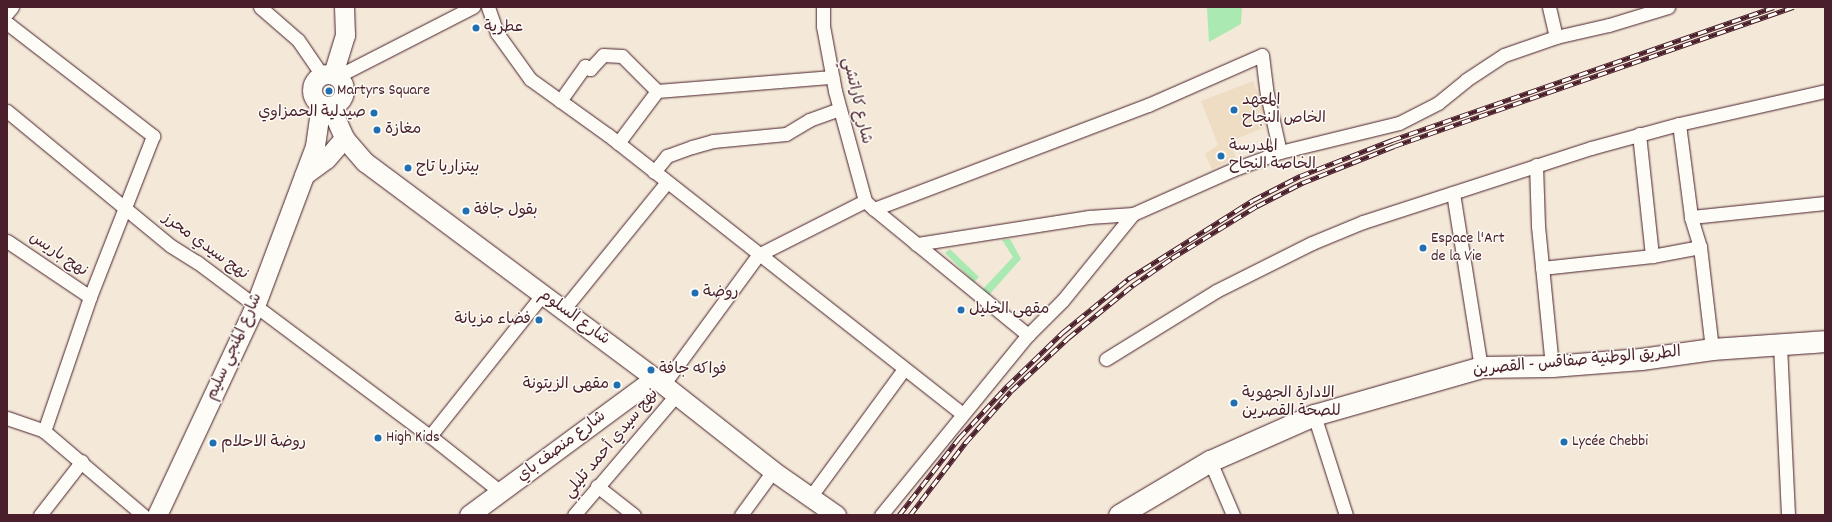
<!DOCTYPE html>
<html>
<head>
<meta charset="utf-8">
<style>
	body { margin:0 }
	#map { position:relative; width:1832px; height:522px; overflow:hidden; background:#f4e9d8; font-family:Dekko,"Playpen Sans Arabic",sans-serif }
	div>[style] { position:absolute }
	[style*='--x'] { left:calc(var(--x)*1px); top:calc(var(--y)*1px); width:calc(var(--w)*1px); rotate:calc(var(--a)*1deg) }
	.built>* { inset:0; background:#eedcc3 }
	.green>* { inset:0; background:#aae9b1 }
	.roads { filter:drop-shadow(0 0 1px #4a1f2b) drop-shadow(0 0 1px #4a1f2b) }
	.street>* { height:13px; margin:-6.5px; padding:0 6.5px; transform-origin:6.5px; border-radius:6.5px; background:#fdfcf7 }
	.secondary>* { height:19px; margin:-9.5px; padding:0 9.5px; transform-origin:9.5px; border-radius:9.5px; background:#fdfcf7 }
	.secondary>.ring { margin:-9.5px; padding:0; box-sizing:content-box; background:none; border:19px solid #fdfcf7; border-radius:50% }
	.primary>* { height:21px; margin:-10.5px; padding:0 10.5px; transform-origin:10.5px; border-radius:10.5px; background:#fdfcf7 }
	.rail>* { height:4.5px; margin-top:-2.25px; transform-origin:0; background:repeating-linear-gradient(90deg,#fdfcf7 0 9px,#4a1f2b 0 18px); box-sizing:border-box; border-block:1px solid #4a1f2b }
	.dots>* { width:11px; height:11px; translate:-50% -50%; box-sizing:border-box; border:2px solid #fdfcf7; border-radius:50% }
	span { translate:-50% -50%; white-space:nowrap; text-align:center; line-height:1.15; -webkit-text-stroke:3px #fdfcf7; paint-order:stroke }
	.poi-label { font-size:16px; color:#4a1f2b }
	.left { translate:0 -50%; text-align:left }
	.right { translate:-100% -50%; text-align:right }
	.street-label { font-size:16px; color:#4a1f2b }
	.frame { position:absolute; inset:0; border:8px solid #4a1f2b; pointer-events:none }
</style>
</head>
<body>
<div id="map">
	<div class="built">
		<i style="clip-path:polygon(1253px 81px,1268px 118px,1263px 128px,1229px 142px,1236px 157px,1212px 169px,1205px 154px,1218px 145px,1201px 101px)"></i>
	</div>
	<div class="green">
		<i style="clip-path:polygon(1242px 7px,1241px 24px,1209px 42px,1207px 8px)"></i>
		<i style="clip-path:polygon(1010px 239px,1021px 259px,988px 296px,982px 290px,1013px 257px,1002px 240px)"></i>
		<i style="clip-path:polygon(950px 249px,979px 277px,974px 282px,945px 253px)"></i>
	</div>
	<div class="roads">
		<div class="street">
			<i style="--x:260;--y:7;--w:50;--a:41"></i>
			<i style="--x:298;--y:40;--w:42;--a:55.6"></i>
			<i style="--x:488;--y:7;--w:28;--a:71"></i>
			<i style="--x:497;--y:33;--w:57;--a:54.3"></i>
			<i style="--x:530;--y:79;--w:96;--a:35.7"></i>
			<i style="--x:608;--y:135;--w:451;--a:38.2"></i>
			<i style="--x:823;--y:7;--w:19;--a:90"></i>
			<i style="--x:823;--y:26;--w:66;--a:79.5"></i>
			<i style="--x:835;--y:91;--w:114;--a:74.7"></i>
			<i style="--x:1549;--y:7;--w:31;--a:77"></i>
			<i style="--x:7;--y:13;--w:8;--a:-50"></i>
			<i style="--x:7;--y:23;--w:185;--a:37.7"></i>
			<i style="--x:153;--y:136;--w:173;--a:111.4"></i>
			<i style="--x:90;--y:297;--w:142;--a:108.9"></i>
			<i style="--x:338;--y:76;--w:152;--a:-27.1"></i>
			<i style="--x:560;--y:101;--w:43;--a:-54.5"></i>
			<i style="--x:585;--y:66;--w:6;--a:31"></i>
			<i style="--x:590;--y:69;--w:19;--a:-47"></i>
			<i style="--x:603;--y:55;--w:19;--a:3"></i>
			<i style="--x:622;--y:56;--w:49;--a:45"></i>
			<i style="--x:7;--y:111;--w:212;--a:39.5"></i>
			<i style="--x:171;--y:246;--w:31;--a:32"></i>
			<i style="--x:197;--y:262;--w:291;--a:36.8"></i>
			<i style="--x:430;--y:436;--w:92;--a:38.4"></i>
			<i style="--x:1679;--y:124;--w:94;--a:82.6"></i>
			<i style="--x:1639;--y:134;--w:123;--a:83.9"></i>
			<i style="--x:618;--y:143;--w:65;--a:-53.1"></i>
			<i style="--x:657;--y:91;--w:176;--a:-4.6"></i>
			<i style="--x:1280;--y:152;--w:122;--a:-13.7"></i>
			<i style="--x:1399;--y:123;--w:44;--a:-27.1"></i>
			<i style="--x:1438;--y:103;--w:36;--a:-39"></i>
			<i style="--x:1466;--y:80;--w:45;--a:-33.3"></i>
			<i style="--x:1504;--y:55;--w:55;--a:-19.1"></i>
			<i style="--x:1556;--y:37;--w:54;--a:-12.8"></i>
			<i style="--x:1609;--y:25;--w:62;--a:-17"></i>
			<i style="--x:1536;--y:165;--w:61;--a:88.1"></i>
			<i style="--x:1538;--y:226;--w:141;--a:84.3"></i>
			<i style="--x:654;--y:172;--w:21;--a:-51"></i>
			<i style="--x:667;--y:156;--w:27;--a:-20"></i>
			<i style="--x:692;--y:147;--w:22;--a:-16"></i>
			<i style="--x:713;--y:141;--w:73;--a:-5.5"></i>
			<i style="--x:786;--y:134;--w:27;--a:-31"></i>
			<i style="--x:809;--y:120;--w:32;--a:-20"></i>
			<i style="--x:1453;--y:193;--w:176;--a:80.9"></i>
			<i style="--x:874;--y:209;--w:199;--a:39.3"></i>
			<i style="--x:1028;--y:335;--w:49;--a:-45"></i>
			<i style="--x:1063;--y:300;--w:111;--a:-50.9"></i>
			<i style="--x:7;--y:241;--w:100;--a:34"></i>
			<i style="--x:1542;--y:268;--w:111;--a:-6.2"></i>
			<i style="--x:1652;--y:256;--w:49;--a:-10.6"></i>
			<i style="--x:563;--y:310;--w:165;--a:-50.9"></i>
			<i style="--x:1780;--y:345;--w:170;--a:87.3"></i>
			<i style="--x:1712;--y:349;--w:103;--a:-96.7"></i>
			<i style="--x:1700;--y:247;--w:31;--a:-107"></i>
			<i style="--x:1691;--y:217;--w:135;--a:-6"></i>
			<i style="--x:1106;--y:359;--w:129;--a:-31.7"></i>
			<i style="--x:1216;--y:291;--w:107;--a:-26.6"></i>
			<i style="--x:1312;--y:243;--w:55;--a:-22.4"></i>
			<i style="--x:1363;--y:222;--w:240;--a:-18"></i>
			<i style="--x:1591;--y:148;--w:91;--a:-15.3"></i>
			<i style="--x:1679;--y:124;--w:150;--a:-12.7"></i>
			<i style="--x:663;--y:385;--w:161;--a:-53.8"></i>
			<i style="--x:758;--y:255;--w:120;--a:-26.8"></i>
			<i style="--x:865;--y:201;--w:12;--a:42"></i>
			<i style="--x:874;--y:209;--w:293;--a:-20.8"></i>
			<i style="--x:1148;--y:105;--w:124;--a:-23.7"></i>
			<i style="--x:1262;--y:55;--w:39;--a:83"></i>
			<i style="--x:1267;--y:94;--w:59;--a:77.4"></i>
			<i style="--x:1280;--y:152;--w:51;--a:159.4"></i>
			<i style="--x:1232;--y:170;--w:108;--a:156"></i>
			<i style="--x:1133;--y:214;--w:44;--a:176.1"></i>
			<i style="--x:1089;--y:217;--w:175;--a:171.1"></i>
			<i style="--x:1314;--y:415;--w:105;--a:72.3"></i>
			<i style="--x:7;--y:418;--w:39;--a:19"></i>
			<i style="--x:44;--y:431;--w:130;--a:40.3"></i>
			<i style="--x:430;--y:436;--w:180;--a:-51.5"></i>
			<i style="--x:1210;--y:461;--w:59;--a:66.9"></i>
			<i style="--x:597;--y:486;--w:47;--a:38.1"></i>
			<i style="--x:811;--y:496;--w:157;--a:-53.8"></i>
			<i style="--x:40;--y:515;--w:68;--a:-52.1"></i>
			<i style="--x:574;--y:515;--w:157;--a:-49.6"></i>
			<i style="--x:741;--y:515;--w:54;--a:-54"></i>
			<i style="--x:881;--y:515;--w:232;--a:-50.8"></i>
		</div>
		<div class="secondary">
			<i class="ring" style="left:312px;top:74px;width:13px;height:13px"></i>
			<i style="--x:333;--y:74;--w:41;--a:-72.9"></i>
			<i style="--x:345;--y:35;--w:28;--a:-92"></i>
			<i style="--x:330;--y:106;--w:35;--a:66"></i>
			<i style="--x:344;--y:138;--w:32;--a:49"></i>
			<i style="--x:365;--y:162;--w:362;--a:36.7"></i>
			<i style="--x:655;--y:378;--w:150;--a:38.2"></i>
			<i style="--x:773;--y:471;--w:77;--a:34.9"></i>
			<i style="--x:304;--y:175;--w:27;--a:-36"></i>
			<i style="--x:326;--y:159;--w:28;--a:-49"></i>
			<i style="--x:157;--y:515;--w:231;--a:-64.9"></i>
			<i style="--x:255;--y:306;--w:171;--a:-69.4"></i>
			<i style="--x:315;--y:146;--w:42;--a:-81.9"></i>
			<i style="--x:469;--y:515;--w:231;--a:-36.4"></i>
		</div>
		<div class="primary">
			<i style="--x:1119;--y:515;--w:106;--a:-30.7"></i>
			<i style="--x:1210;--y:461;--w:114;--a:-23.9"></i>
			<i style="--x:1314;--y:415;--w:174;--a:-16"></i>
			<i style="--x:1481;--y:367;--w:71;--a:-0.8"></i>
			<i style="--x:1552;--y:366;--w:89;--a:-4.5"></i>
			<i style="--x:1641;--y:359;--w:72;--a:-8"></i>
			<i style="--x:1712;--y:349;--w:113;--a:-4"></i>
		</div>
	</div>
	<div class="rail">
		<i style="--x:899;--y:515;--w:98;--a:-52.1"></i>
		<i style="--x:959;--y:438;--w:71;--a:-47.3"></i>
		<i style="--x:1007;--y:386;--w:78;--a:-44"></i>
		<i style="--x:1063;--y:332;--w:84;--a:-39.2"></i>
		<i style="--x:1128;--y:279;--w:148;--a:-32.3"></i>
		<i style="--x:1253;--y:200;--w:53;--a:-27.1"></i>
		<i style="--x:1300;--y:176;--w:99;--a:-21.4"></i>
		<i style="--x:1392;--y:140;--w:404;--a:-19.2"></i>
		<i style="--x:910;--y:515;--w:91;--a:-52.6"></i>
		<i style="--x:965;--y:443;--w:69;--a:-48.5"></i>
		<i style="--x:1011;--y:391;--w:78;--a:-42.9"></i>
		<i style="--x:1068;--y:338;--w:84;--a:-39.2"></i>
		<i style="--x:1133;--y:285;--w:47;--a:-34.7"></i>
		<i style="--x:1172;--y:258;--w:100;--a:-31.5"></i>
		<i style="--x:1257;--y:206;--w:51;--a:-27.1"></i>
		<i style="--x:1302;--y:183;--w:99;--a:-21.9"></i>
		<i style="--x:1394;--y:146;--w:423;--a:-19.2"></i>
	</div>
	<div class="dots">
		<i style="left:476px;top:28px;background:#1f6fb2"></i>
		<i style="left:329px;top:91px;background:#1f6fb2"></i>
		<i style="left:1234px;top:110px;background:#1f6fb2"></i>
		<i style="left:374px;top:113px;background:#1f6fb2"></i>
		<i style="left:377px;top:130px;background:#1f6fb2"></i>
		<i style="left:1221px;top:156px;background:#1f6fb2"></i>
		<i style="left:408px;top:168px;background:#1f6fb2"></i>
		<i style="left:466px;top:211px;background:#1f6fb2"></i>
		<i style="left:1423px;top:248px;background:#1f6fb2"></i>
		<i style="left:695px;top:293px;background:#1f6fb2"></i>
		<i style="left:961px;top:310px;background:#1f6fb2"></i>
		<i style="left:539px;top:320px;background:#1f6fb2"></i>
		<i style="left:651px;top:370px;background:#1f6fb2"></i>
		<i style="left:617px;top:385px;background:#1f6fb2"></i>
		<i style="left:1234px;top:403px;background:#1f6fb2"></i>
		<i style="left:378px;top:438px;background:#1f6fb2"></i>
		<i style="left:1564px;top:442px;background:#1f6fb2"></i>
		<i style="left:213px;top:443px;background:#1f6fb2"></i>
	</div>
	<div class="poi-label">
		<span class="left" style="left:484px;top:28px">عطرية</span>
		<span class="left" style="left:337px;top:91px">Martyrs Square</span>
		<span class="left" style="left:1242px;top:110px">المعهد<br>الخاص النجاح</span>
		<span class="right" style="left:366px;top:113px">صيدلية الحمزاوي</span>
		<span class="left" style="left:385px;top:130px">مغازة</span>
		<span class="left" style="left:1229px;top:156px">المدرسة<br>الخاصة النجاح</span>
		<span class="left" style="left:416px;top:168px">بيتزاريا تاج</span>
		<span class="left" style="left:474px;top:211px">بقول جافة</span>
		<span class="left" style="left:1431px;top:248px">Espace l'Art<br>de la Vie</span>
		<span class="left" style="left:703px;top:293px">روضة</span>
		<span class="left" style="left:969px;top:310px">مقهى الخليل</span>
		<span class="right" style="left:531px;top:320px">فضاء مزيانة</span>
		<span class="left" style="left:659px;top:370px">فواكه جافة</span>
		<span class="right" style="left:609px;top:385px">مقهى الزيتونة</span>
		<span class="left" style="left:1242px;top:403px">الادارة الجهوية<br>للصحة القصرين</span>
		<span class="left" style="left:386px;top:438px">High Kids</span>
		<span class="left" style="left:1572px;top:442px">Lycée Chebbi</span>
		<span class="left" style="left:221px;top:443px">روضة الاحلام</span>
	</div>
	<div class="street-label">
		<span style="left:856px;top:101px;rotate:77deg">شارع كاراتشي</span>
		<span style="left:205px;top:247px;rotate:36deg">نهج سيدي محرز</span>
		<span style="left:58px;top:255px;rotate:34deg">نهج باريس</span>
		<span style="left:574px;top:318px;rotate:36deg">شارع السلوم</span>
		<span style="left:235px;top:347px;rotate:-66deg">شارع المنجي سليم</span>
		<span style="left:1577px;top:362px;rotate:-5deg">الطريق الوطنية صفاقس - القصرين</span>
		<span style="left:612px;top:444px;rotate:-50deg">نهج سيدي أحمد تليلي</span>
		<span style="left:562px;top:447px;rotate:-37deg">شارع منصف باي</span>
	</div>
	<div class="frame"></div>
</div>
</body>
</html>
